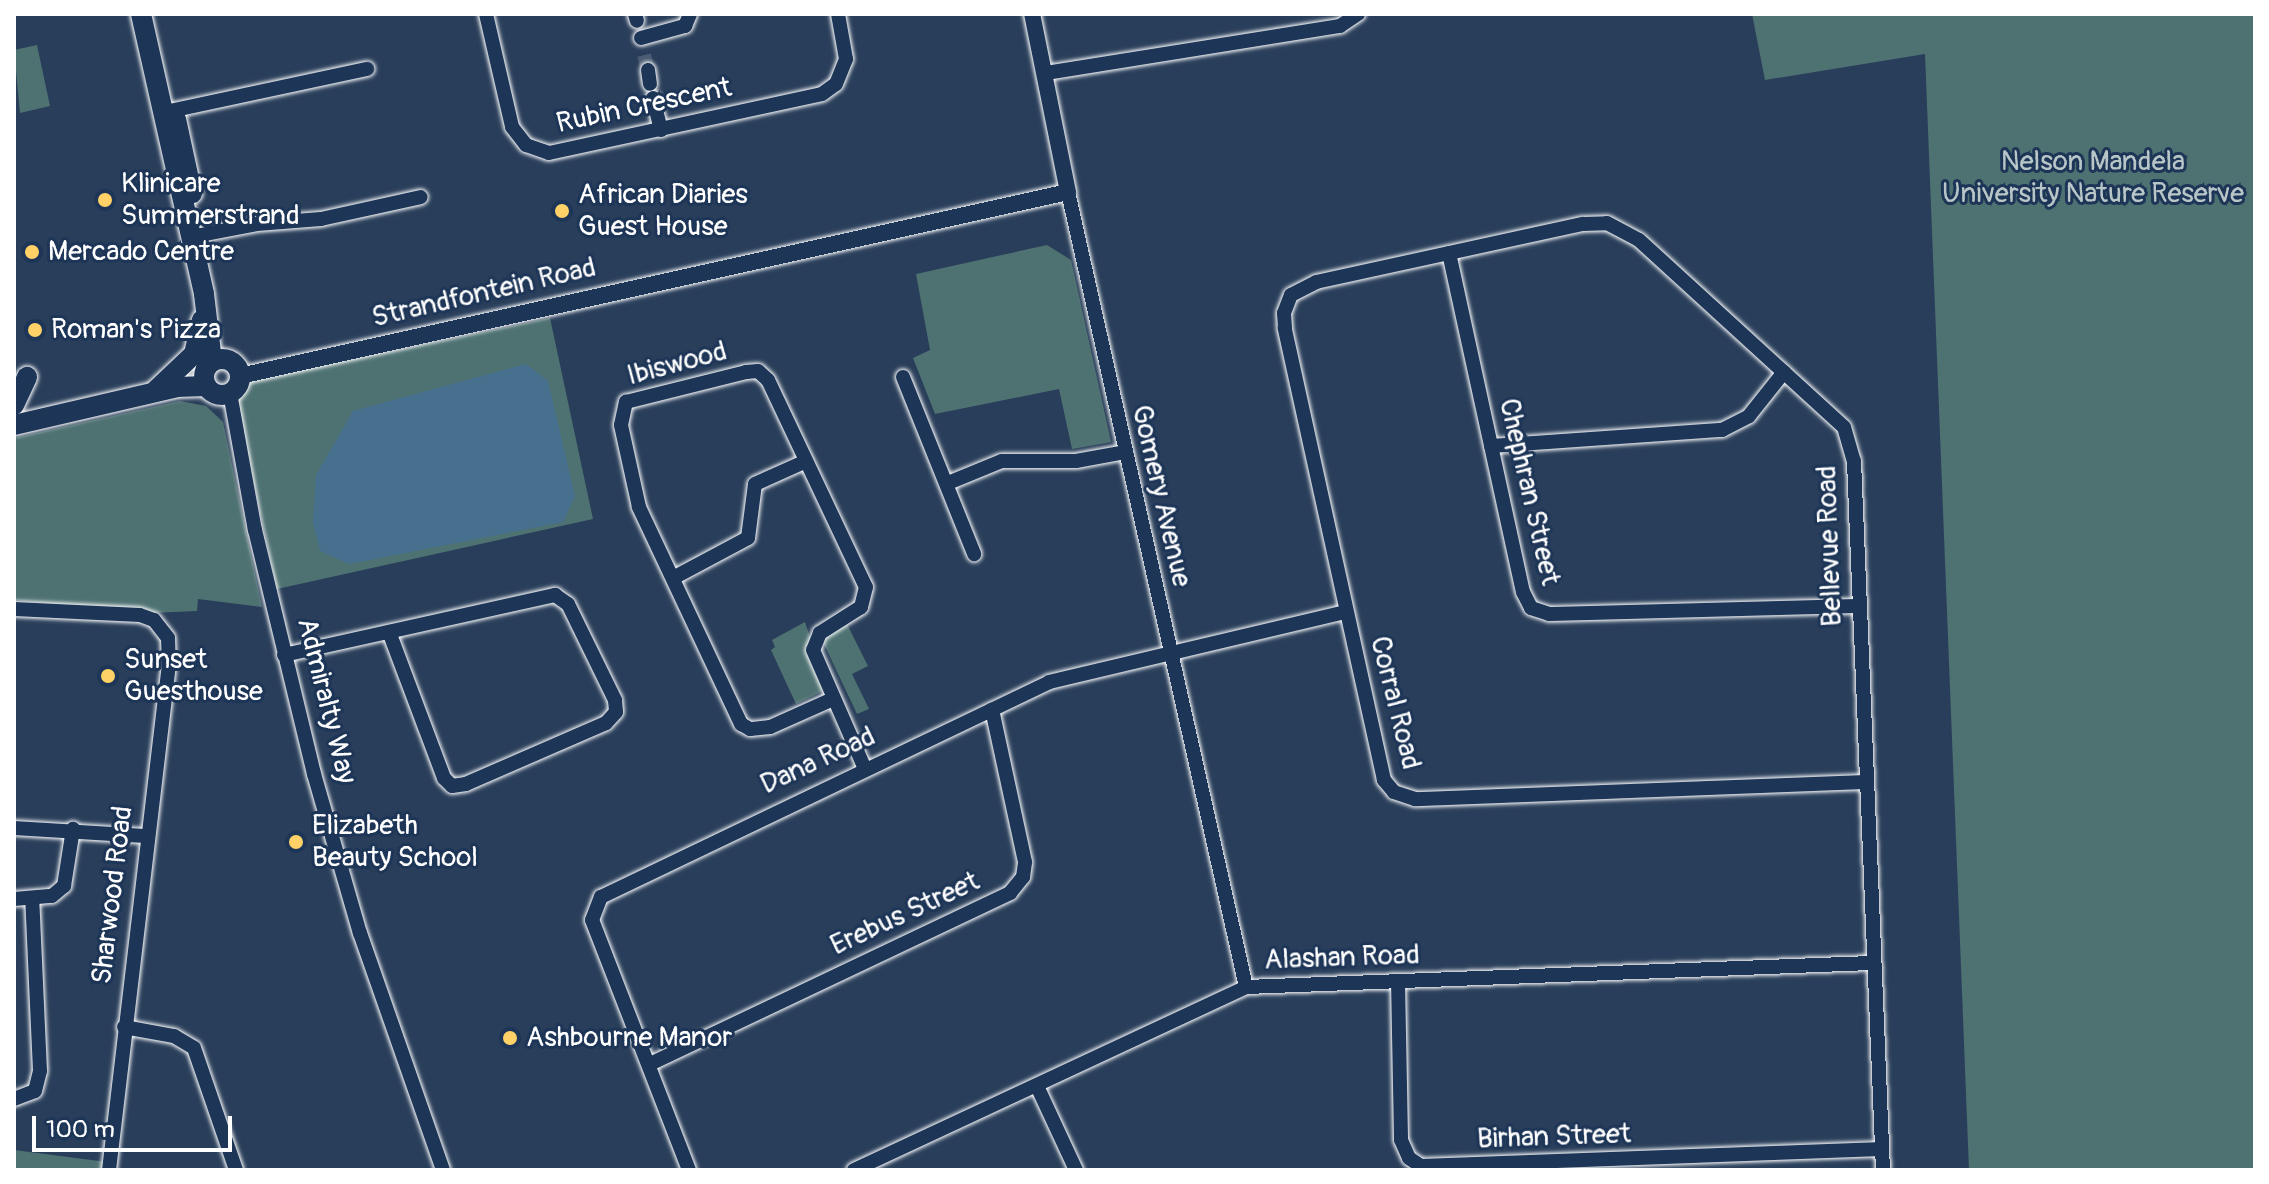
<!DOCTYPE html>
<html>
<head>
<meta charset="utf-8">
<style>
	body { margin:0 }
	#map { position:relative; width:2269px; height:1184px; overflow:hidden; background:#293e5a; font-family:Pangolin,sans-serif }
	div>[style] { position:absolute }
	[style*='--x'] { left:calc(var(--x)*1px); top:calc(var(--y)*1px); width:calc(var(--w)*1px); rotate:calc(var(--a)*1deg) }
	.green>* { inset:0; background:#4e7172 }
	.water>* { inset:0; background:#46708e }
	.minor-tunnel>* { height:14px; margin-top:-7px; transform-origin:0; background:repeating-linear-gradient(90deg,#495b73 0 14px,transparent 0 21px) }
	.roads { filter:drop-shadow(0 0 2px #fff) drop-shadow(0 0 2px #fff) }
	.minor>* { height:14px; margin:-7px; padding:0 7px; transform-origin:7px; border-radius:7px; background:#1d3557 }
	.tertiary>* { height:16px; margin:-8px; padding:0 8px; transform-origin:8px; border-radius:8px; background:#1d3557 }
	.secondary>* { height:20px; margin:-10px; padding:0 10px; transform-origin:10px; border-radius:10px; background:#1d3557 }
	.secondary>.ring { margin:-10px; padding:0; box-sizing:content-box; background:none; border:20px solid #1d3557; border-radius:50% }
	.dots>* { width:22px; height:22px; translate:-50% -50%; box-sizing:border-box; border:4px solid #1d3557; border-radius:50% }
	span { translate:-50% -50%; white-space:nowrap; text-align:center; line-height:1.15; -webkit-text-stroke:6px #1d3557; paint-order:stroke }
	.street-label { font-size:28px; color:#fff }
	.park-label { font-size:28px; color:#b8c6c7 }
	.poi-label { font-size:28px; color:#fff }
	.left { translate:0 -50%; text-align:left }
	.frame { position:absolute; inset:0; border:16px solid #fff; pointer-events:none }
	.scale { position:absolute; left:32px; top:1116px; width:200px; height:36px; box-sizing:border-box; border:4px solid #fff; border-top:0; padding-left:10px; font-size:24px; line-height:28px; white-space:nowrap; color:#fff; -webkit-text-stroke:6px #1d3557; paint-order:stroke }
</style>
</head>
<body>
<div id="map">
	<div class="green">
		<i style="clip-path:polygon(1752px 14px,2255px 14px,2255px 1170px,1969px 1170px,1925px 54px,1765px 80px)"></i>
		<i style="clip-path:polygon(37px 45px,50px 106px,20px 113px,14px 50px)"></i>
		<i style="clip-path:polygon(1047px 245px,1071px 260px,1111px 442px,1072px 449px,1059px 389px,935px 414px,913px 358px,930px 350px,916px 274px)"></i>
		<i style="clip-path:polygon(550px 318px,593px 519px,277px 589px,238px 410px,239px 397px,250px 381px)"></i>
		<i style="clip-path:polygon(180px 401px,206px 406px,223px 422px,262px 607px,198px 599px,197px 611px,151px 613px,14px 600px,14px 438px)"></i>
		<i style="clip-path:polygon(805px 622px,827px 689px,796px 704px,771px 650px,775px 647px,772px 640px)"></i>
		<i style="clip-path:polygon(846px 622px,868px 666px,852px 674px,869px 709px,857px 714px,824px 644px,825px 637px)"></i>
		<i style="clip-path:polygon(14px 1150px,107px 1162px,106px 1170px,14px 1170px)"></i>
	</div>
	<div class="water">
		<i style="clip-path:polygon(526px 364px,548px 381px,575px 496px,563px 522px,349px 564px,320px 551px,313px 523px,316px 475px,353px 411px)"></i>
	</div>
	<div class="minor-tunnel">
		<i style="--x:644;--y:55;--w:16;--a:75"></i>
	</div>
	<div class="roads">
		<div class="minor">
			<i style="--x:486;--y:14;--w:116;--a:77"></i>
			<i style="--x:512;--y:127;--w:23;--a:52"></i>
			<i style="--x:526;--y:145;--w:24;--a:19"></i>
			<i style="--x:549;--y:153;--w:279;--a:-12.2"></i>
			<i style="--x:822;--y:94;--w:17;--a:-36"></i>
			<i style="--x:836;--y:84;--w:27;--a:-68"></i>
			<i style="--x:846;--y:59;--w:46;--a:-100.1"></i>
			<i style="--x:635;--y:14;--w:7;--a:74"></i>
			<i style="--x:641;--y:38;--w:46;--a:-15.3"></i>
			<i style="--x:685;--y:26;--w:13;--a:-67"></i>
			<i style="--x:648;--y:70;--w:14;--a:82"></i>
			<i style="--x:1046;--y:73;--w:298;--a:-9.1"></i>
			<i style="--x:1340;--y:26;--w:22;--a:-34"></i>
			<i style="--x:653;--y:98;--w:33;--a:76"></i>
			<i style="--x:161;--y:113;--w:211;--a:-12.1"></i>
			<i style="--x:1068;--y:192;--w:815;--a:77.38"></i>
			<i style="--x:190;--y:237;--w:68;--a:-11"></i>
			<i style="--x:257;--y:224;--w:64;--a:-4.5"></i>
			<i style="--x:321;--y:219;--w:102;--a:-12.4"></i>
			<i style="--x:1449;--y:253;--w:347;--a:77.7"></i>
			<i style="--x:1523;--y:592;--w:18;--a:63"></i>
			<i style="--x:1531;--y:608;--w:19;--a:18"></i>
			<i style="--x:1549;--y:614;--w:309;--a:-1.5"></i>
			<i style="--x:903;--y:377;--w:191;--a:68.1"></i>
			<i style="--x:230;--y:393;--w:139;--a:79.7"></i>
			<i style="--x:255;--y:530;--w:251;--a:76.4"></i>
			<i style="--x:314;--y:774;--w:166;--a:73.9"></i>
			<i style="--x:360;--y:933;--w:251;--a:70.7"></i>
			<i style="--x:1491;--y:446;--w:232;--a:-4"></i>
			<i style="--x:1722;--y:430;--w:30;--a:-27"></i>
			<i style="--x:1749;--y:416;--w:56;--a:-51.5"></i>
			<i style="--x:948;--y:483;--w:58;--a:-22.2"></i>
			<i style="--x:1002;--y:461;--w:74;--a:0"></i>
			<i style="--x:1076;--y:461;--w:51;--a:-10.2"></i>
			<i style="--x:673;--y:578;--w:85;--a:-28.1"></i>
			<i style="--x:748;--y:538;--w:54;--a:-82.6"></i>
			<i style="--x:755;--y:484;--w:54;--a:-24.2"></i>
			<i style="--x:14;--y:609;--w:126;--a:2.7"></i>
			<i style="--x:140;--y:615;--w:15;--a:20"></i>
			<i style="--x:154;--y:620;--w:23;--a:52"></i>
			<i style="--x:168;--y:638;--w:26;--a:88"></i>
			<i style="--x:169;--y:664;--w:510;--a:96.76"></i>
			<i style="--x:284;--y:655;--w:278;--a:-12.5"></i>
			<i style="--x:555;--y:595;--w:16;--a:35"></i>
			<i style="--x:568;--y:604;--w:107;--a:63.9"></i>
			<i style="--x:615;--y:700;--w:12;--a:85"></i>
			<i style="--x:616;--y:712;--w:15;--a:132"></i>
			<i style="--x:606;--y:723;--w:153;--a:156.5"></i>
			<i style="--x:466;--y:784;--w:14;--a:172"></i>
			<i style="--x:452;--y:786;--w:11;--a:-135"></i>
			<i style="--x:444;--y:778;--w:156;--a:-110.6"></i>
			<i style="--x:833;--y:699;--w:69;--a:156"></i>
			<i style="--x:770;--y:727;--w:20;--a:174"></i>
			<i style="--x:750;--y:729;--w:10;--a:-151"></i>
			<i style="--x:741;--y:724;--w:240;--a:-115.2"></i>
			<i style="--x:639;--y:507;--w:84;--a:-102.4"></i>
			<i style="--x:621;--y:425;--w:24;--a:-78"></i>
			<i style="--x:626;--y:402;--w:124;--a:-14"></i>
			<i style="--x:746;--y:372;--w:12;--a:-5"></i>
			<i style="--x:758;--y:371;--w:13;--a:42"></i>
			<i style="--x:768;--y:380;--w:229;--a:64.7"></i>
			<i style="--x:866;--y:587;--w:21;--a:104"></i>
			<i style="--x:861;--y:607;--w:49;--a:147.6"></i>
			<i style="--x:820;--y:633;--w:18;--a:112"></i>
			<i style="--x:813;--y:650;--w:128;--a:66.4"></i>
			<i style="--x:1865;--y:782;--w:450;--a:177.8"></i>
			<i style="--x:1415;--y:799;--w:22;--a:-162"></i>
			<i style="--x:1394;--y:792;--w:16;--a:-130"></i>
			<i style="--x:1384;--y:780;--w:463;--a:-102.4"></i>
			<i style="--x:1285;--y:328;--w:15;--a:-94"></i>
			<i style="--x:1284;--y:313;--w:19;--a:-69"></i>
			<i style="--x:1291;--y:295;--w:28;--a:-27"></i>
			<i style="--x:1316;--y:282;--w:273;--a:-12.3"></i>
			<i style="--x:1583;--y:224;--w:24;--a:-2"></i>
			<i style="--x:1607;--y:223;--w:36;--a:28"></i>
			<i style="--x:1639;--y:240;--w:277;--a:42.4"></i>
			<i style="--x:1844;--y:427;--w:35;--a:74"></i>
			<i style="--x:1854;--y:461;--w:710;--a:87.66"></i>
			<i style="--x:14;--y:828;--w:131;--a:3.5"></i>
			<i style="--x:14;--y:899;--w:38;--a:-5"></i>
			<i style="--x:52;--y:896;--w:16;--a:-40"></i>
			<i style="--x:64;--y:886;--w:58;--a:-81"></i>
			<i style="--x:1398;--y:981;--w:159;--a:88.9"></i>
			<i style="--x:1401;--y:1140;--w:20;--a:66"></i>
			<i style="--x:1409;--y:1158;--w:14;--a:34"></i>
			<i style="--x:1421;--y:1166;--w:461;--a:-2.1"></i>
			<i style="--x:124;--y:1027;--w:51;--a:10.2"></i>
			<i style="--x:174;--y:1036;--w:23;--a:31"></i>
			<i style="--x:194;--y:1048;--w:129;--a:71"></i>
			<i style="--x:650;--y:1064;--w:399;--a:-25.4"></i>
			<i style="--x:1010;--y:893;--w:21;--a:-51"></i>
			<i style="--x:1023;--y:877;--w:15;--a:-82"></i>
			<i style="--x:1025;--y:862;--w:156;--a:-102.2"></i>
			<i style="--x:1037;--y:1086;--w:93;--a:65.1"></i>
			<i style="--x:14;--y:1099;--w:22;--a:-21"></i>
			<i style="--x:35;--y:1091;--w:21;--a:-76"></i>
			<i style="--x:40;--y:1071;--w:173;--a:-92.6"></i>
			<i style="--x:689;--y:1170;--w:268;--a:-111.2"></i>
			<i style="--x:592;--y:920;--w:25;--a:-69"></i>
			<i style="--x:601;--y:897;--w:497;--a:-25.6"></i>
			<i style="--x:1049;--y:682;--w:305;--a:-13.3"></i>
			<i style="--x:854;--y:1170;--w:433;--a:-25"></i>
			<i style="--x:1246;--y:987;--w:626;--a:-2.2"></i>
		</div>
		<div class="tertiary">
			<i style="--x:240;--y:376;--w:848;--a:-12.53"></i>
			<i style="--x:1068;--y:192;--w:182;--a:-101.4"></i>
		</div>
		<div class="secondary">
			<i style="--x:141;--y:14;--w:287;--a:77.3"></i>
			<i style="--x:204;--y:294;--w:67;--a:83.2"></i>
			<i style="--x:176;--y:119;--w:76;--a:77.8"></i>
			<i class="ring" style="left:204px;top:359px;width:16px;height:16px"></i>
			<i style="--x:156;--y:390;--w:52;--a:-43.5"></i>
			<i style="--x:194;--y:354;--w:35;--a:-77"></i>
			<i style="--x:14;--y:405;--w:31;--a:-65"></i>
			<i style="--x:14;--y:425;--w:167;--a:-13.1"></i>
			<i style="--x:177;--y:387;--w:29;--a:-2"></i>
		</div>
	</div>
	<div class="dots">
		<i style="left:105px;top:200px;background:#ffd166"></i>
		<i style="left:562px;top:211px;background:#ffd166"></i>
		<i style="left:32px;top:252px;background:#ffd166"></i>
		<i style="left:35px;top:330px;background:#ffd166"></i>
		<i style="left:108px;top:676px;background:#ffd166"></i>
		<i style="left:296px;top:842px;background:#ffd166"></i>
		<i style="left:510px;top:1038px;background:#ffd166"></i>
	</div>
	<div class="street-label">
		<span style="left:644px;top:106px;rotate:-12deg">Rubin Crescent</span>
		<span style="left:484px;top:293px;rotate:-13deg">Strandfontein Road</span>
		<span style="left:677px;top:364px;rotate:-15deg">Ibiswood</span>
		<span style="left:1529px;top:492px;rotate:77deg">Chephran Street</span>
		<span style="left:1161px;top:496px;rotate:77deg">Gomery Avenue</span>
		<span style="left:1830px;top:546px;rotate:-92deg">Bellevue Road</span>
		<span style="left:326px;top:701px;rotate:76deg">Admiralty Way</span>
		<span style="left:1395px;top:703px;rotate:76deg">Corral Road</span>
		<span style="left:818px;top:761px;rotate:-25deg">Dana Road</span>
		<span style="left:113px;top:895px;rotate:-83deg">Sharwood Road</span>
		<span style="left:905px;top:914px;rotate:-25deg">Erebus Street</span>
		<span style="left:1342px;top:958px;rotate:-2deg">Alashan Road</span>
		<span style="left:1554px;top:1137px;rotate:-2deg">Birhan Street</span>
	</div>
	<div class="park-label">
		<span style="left:2093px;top:178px">Nelson Mandela<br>University Nature Reserve</span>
	</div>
	<div class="poi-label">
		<span class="left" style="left:121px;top:200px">Klinicare<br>Summerstrand</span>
		<span class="left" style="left:578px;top:211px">African Diaries<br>Guest House</span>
		<span class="left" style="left:48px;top:252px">Mercado Centre</span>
		<span class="left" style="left:51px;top:330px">Roman's Pizza</span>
		<span class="left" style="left:124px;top:676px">Sunset<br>Guesthouse</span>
		<span class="left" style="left:312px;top:842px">Elizabeth<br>Beauty School</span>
		<span class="left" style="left:526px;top:1038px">Ashbourne Manor</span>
	</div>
	<div class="frame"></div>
	<div class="scale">100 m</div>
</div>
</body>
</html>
